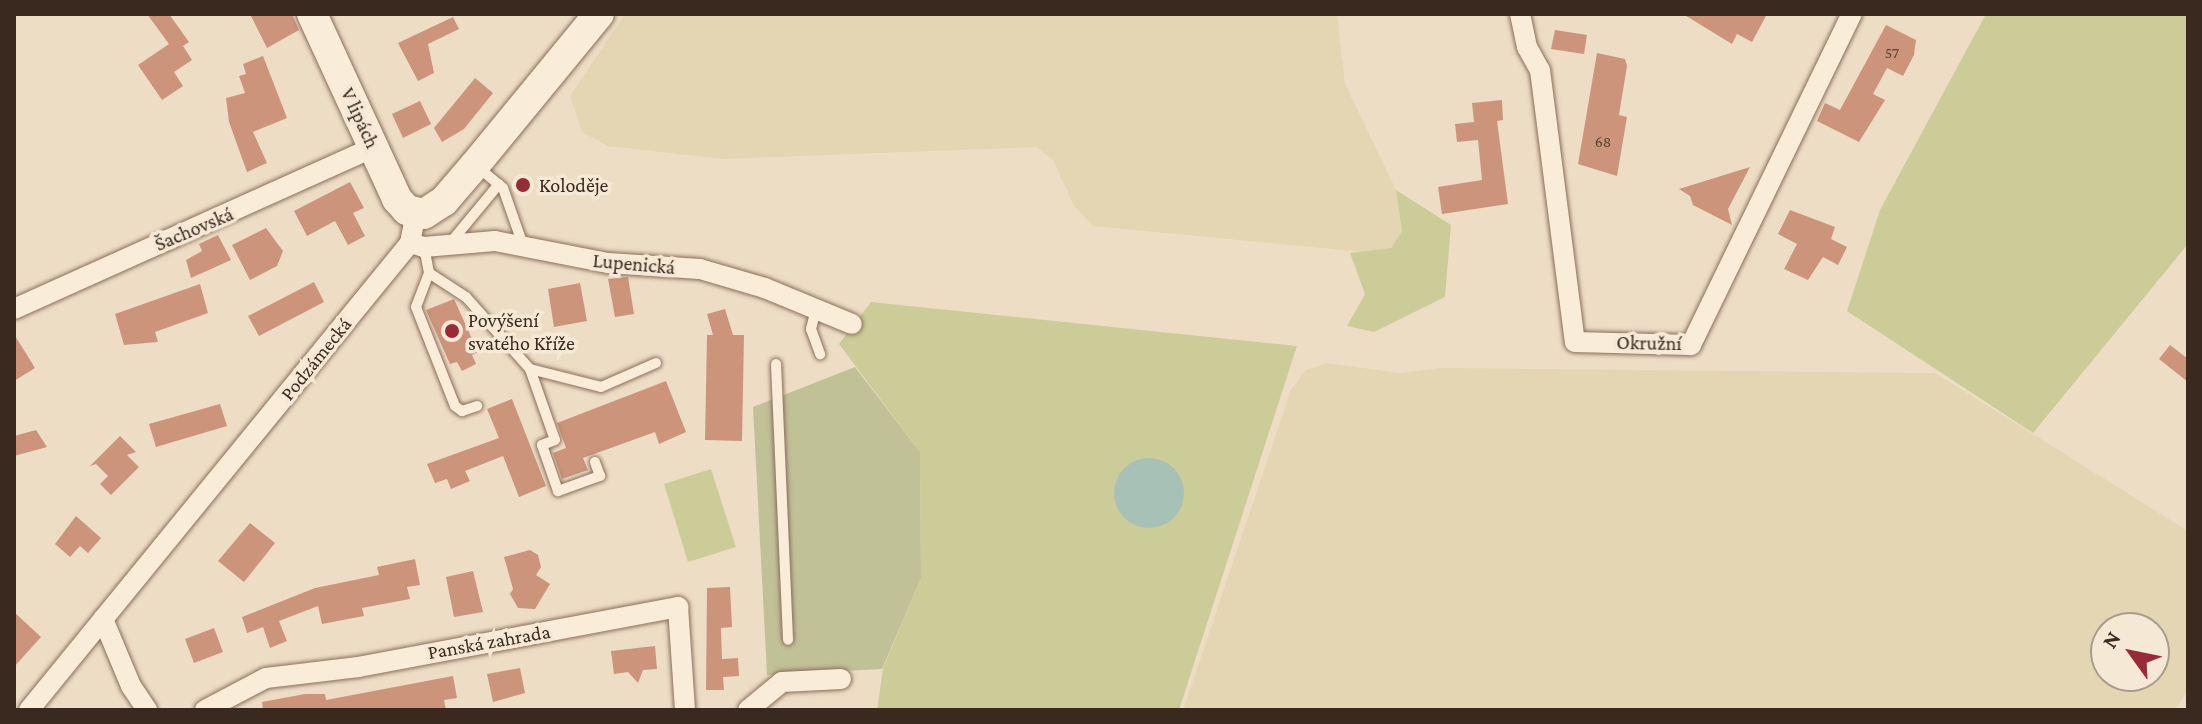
<!DOCTYPE html>
<html>
<head>
<meta charset="utf-8">
<style>
	body { margin:0 }
	#map { position:relative; width:2202px; height:724px; overflow:hidden; background:#eeddc5; font-family:"Crimson Pro",serif }
	div>[style] { position:absolute }
	[style*='--x'] { left:calc(var(--x)*1px); top:calc(var(--y)*1px); width:calc(var(--w)*1px); rotate:calc(var(--a)*1deg) }
	.farmland>* { inset:0; background:#e4d6b2 }
	.green>* { inset:0; background:#cc9 }
	.cemetery>* { inset:0; background:#c1c198 }
	.water>* { inset:0; background:#a7c1b7 }
	.round { border-radius:50% }
	.building>* { inset:0; background:#cc947b }
	.roads { filter:drop-shadow(0 0 2px #896f5b) drop-shadow(0 0 2px #896f5b) }
	.lane>* { height:10px; margin:-5px; padding:0 5px; transform-origin:5px; border-radius:5px; background:#f9ecd8 }
	.street>* { height:20px; margin:-10px; padding:0 10px; transform-origin:10px; border-radius:10px; background:#f9ecd8 }
	.secondary>* { height:30px; margin:-15px; padding:0 15px; transform-origin:15px; border-radius:15px; background:#f9ecd8 }
	.dots>* { width:22px; height:22px; translate:-50% -50%; box-sizing:border-box; border:4px solid #f5e8d5; border-radius:50% }
	span { translate:-50% -50%; white-space:nowrap; text-align:center; line-height:1.15; -webkit-text-stroke:7px #f5e8d5; paint-order:stroke }
	.number-label { font-size:16px; color:#5e4436 }
	.number-label span { -webkit-text-stroke-width:0 }
	.street-label { font-size:20px; color:#39291f }
	.poi-label { font-size:20px; color:#39291f }
	.left { translate:0 -50%; text-align:left }
	.frame { position:absolute; inset:0; border:16px solid #39291f; pointer-events:none }
	.north { position:absolute; left:2090px; top:612px; width:80px; height:80px; box-sizing:border-box; background:#f5e8d5; border:2px solid #aa9c8c; border-radius:50%; rotate:303deg; font-size:22px; font-weight:700; line-height:32px; text-align:center; color:#39291f }
	.north::after { content:''; display:block; margin:auto; width:28px; height:36px; background:#982b38; clip-path:polygon(50% 0,100% 100%,50% 72%,0 100%) }
</style>
</head>
<body>
<div id="map">
	<div class="farmland">
		<i style="clip-path:polygon(625px 14px,1337px 14px,1345px 84px,1396px 190px,1402px 231px,1391px 248px,1375px 253px,1093px 226px,1074px 206px,1053px 160px,1036px 147px,723px 159px,608px 146px,582px 132px,570px 96px)"></i>
		<i style="clip-path:polygon(evenodd,1326px 363px,1400px 373px,1441px 368px,1935px 373px,2188px 531px,2188px 691px,2174px 710px,1183px 710px,1291px 390px,1306px 370px,1326px 363px,2106px 628px,2154px 628px,2154px 676px,2106px 676px,2106px 628px)"></i>
	</div>
	<div class="green">
		<i style="clip-path:polygon(1986px 14px,2188px 14px,2188px 244px,2033px 433px,1847px 311px,1880px 210px)"></i>
		<i style="clip-path:polygon(1396px 190px,1451px 225px,1445px 297px,1374px 332px,1347px 326px,1365px 294px,1350px 253px,1391px 248px,1402px 231px)"></i>
		<i style="clip-path:polygon(871px 302px,1297px 346px,1179px 710px,877px 710px,883px 668px,921px 578px,920px 452px,839px 344px)"></i>
		<i style="clip-path:polygon(711px 469px,736px 547px,688px 562px,664px 484px)"></i>
	</div>
	<div class="cemetery">
		<i style="clip-path:polygon(855px 367px,920px 452px,921px 578px,882px 669px,767px 675px,753px 407px)"></i>
	</div>
	<div class="water">
		<i class="round" style="left:1114px;top:458px;width:70px;height:70px"></i>
	</div>
	<div class="building">
		<i style="clip-path:polygon(147px 14px,169px 14px,189px 42px,183px 46px,192px 60px,174px 72px,183px 86px,162px 100px,138px 65px,169px 44px)"></i>
		<i style="clip-path:polygon(250px 14px,292px 14px,299px 30px,267px 48px)"></i>
		<i style="clip-path:polygon(1683px 14px,1767px 14px,1752px 42px,1737px 34px,1732px 44px)"></i>
		<i style="clip-path:polygon(453px 17px,459px 29px,428px 44px,434px 73px,418px 81px,398px 43px)"></i>
		<i style="clip-path:polygon(1886px 25px,1916px 40px,1914px 55px,1903px 76px,1887px 68px,1873px 94px,1885px 100px,1859px 142px,1817px 121px,1825px 103px,1840px 110px)"></i>
		<i style="clip-path:polygon(1555px 30px,1587px 35px,1584px 54px,1551px 49px)"></i>
		<i style="clip-path:polygon(1597px 53px,1625px 59px,1627px 66px,1619px 115px,1627px 117px,1617px 176px,1578px 164px)"></i>
		<i style="clip-path:polygon(263px 56px,287px 118px,253px 132px,267px 163px,247px 172px,229px 122px,226px 98px,245px 93px,239px 76px,246px 74px,243px 64px)"></i>
		<i style="clip-path:polygon(475px 78px,493px 93px,464px 129px,442px 142px,434px 128px)"></i>
		<i style="clip-path:polygon(1502px 100px,1503px 120px,1497px 121px,1508px 204px,1442px 214px,1438px 187px,1482px 180px,1478px 140px,1457px 142px,1455px 124px,1474px 122px,1472px 103px)"></i>
		<i style="clip-path:polygon(420px 101px,431px 124px,403px 138px,392px 114px)"></i>
		<i style="clip-path:polygon(1750px 167px,1728px 209px,1732px 225px,1693px 205px,1690px 196px,1679px 189px)"></i>
		<i style="clip-path:polygon(350px 182px,364px 208px,353px 213px,365px 236px,348px 245px,335px 221px,307px 236px,294px 211px)"></i>
		<i style="clip-path:polygon(1790px 210px,1835px 227px,1831px 239px,1847px 247px,1838px 265px,1823px 257px,1808px 280px,1784px 269px,1797px 244px,1778px 234px)"></i>
		<i style="clip-path:polygon(266px 228px,283px 251px,277px 266px,250px 280px,232px 245px)"></i>
		<i style="clip-path:polygon(218px 235px,231px 260px,191px 278px,186px 260px,202px 251px,199px 244px)"></i>
		<i style="clip-path:polygon(628px 277px,634px 314px,615px 317px,608px 279px)"></i>
		<i style="clip-path:polygon(314px 282px,324px 302px,259px 336px,248px 316px)"></i>
		<i style="clip-path:polygon(580px 283px,587px 321px,554px 327px,548px 289px)"></i>
		<i style="clip-path:polygon(200px 284px,208px 313px,155px 332px,158px 342px,124px 345px,115px 314px)"></i>
		<i style="clip-path:polygon(454px 299px,478px 352px,472px 355px,476px 364px,462px 371px,457px 362px,450px 364px,426px 310px)"></i>
		<i style="clip-path:polygon(725px 309px,733px 335px,744px 335px,742px 441px,705px 440px,707px 335px,713px 335px,707px 314px)"></i>
		<i style="clip-path:polygon(14px 334px,35px 368px,14px 381px)"></i>
		<i style="clip-path:polygon(2170px 345px,2188px 359px,2188px 382px,2159px 359px)"></i>
		<i style="clip-path:polygon(666px 381px,686px 432px,659px 444px,655px 432px,583px 458px,588px 470px,562px 479px,553px 453px,566px 448px,557px 423px)"></i>
		<i style="clip-path:polygon(512px 399px,546px 486px,519px 497px,503px 456px,465px 471px,470px 481px,451px 489px,447px 479px,435px 483px,427px 464px,499px 438px,487px 409px)"></i>
		<i style="clip-path:polygon(220px 404px,227px 426px,156px 447px,149px 424px)"></i>
		<i style="clip-path:polygon(36px 430px,47px 447px,14px 456px,14px 436px)"></i>
		<i style="clip-path:polygon(120px 436px,136px 452px,127px 455px,139px 467px,111px 495px,100px 484px,108px 476px,96px 464px,90px 466px)"></i>
		<i style="clip-path:polygon(76px 516px,101px 538px,88px 553px,80px 546px,70px 557px,55px 544px)"></i>
		<i style="clip-path:polygon(250px 523px,275px 543px,244px 582px,218px 561px)"></i>
		<i style="clip-path:polygon(530px 550px,538px 555px,541px 567px,536px 575px,550px 584px,535px 609px,518px 608px,510px 594px,513px 589px,504px 557px)"></i>
		<i style="clip-path:polygon(415px 559px,420px 585px,407px 587px,410px 599px,362px 608px,364px 616px,322px 624px,318px 606px,279px 621px,287px 641px,270px 648px,263px 627px,247px 633px,242px 617px,315px 588px,379px 575px,377px 567px)"></i>
		<i style="clip-path:polygon(473px 571px,483px 612px,454px 617px,446px 577px)"></i>
		<i style="clip-path:polygon(730px 587px,732px 627px,721px 628px,722px 659px,738px 658px,739px 676px,723px 677px,724px 690px,706px 690px,707px 588px)"></i>
		<i style="clip-path:polygon(14px 612px,41px 637px,14px 667px)"></i>
		<i style="clip-path:polygon(214px 628px,223px 652px,194px 663px,185px 639px)"></i>
		<i style="clip-path:polygon(655px 646px,657px 669px,643px 670px,638px 683px,628px 672px,614px 674px,611px 651px)"></i>
		<i style="clip-path:polygon(520px 668px,525px 693px,493px 702px,487px 674px)"></i>
		<i style="clip-path:polygon(453px 676px,457px 698px,444px 700px,446px 710px,263px 710px,262px 702px,305px 694px,325px 694px,326px 700px)"></i>
	</div>
	<div class="roads">
		<div class="lane">
			<i style="--x:479;--y:168;--w:31;--a:40"></i>
			<i style="--x:503;--y:188;--w:60;--a:70.7"></i>
			<i style="--x:451;--y:242;--w:75;--a:-50.4"></i>
			<i style="--x:424;--y:247;--w:26;--a:79"></i>
			<i style="--x:429;--y:273;--w:44;--a:33"></i>
			<i style="--x:466;--y:297;--w:96;--a:48.4"></i>
			<i style="--x:530;--y:369;--w:75;--a:70.6"></i>
			<i style="--x:555;--y:440;--w:14;--a:159"></i>
			<i style="--x:542;--y:445;--w:49;--a:70.8"></i>
			<i style="--x:558;--y:491;--w:45;--a:-19.7"></i>
			<i style="--x:600;--y:476;--w:15;--a:-110"></i>
			<i style="--x:429;--y:273;--w:36;--a:111"></i>
			<i style="--x:416;--y:307;--w:106;--a:68.5"></i>
			<i style="--x:455;--y:406;--w:9;--a:36"></i>
			<i style="--x:462;--y:411;--w:16;--a:-18"></i>
			<i style="--x:816;--y:309;--w:21;--a:104"></i>
			<i style="--x:811;--y:329;--w:27;--a:70"></i>
			<i style="--x:776;--y:364;--w:276;--a:87.5"></i>
			<i style="--x:530;--y:369;--w:73;--a:14.2"></i>
			<i style="--x:601;--y:387;--w:60;--a:-23.6"></i>
		</div>
		<div class="street">
			<i style="--x:1520;--y:14;--w:34;--a:78"></i>
			<i style="--x:1527;--y:47;--w:26;--a:61"></i>
			<i style="--x:1540;--y:70;--w:274;--a:82.7"></i>
			<i style="--x:1575;--y:342;--w:116;--a:1.5"></i>
			<i style="--x:1691;--y:345;--w:368;--a:-64.1"></i>
			<i style="--x:410;--y:243;--w:15;--a:16"></i>
			<i style="--x:424;--y:247;--w:71;--a:-4.8"></i>
			<i style="--x:495;--y:241;--w:115;--a:11"></i>
			<i style="--x:608;--y:263;--w:92;--a:3.7"></i>
			<i style="--x:700;--y:269;--w:68;--a:16.3"></i>
			<i style="--x:765;--y:288;--w:94;--a:22.5"></i>
			<i style="--x:14;--y:309;--w:395;--a:-24.2"></i>
			<i style="--x:103;--y:619;--w:73;--a:67.3"></i>
			<i style="--x:131;--y:686;--w:29;--a:56"></i>
			<i style="--x:29;--y:710;--w:603;--a:-50.79"></i>
			<i style="--x:410;--y:243;--w:31;--a:-79"></i>
			<i style="--x:205;--y:710;--w:69;--a:-27.7"></i>
			<i style="--x:266;--y:678;--w:93;--a:-6.8"></i>
			<i style="--x:358;--y:667;--w:326;--a:-10.6"></i>
			<i style="--x:678;--y:607;--w:103;--a:86.1"></i>
			<i style="--x:748;--y:710;--w:44;--a:-39.5"></i>
			<i style="--x:782;--y:682;--w:59;--a:-2.9"></i>
		</div>
		<div class="secondary">
			<i style="--x:312;--y:14;--w:204;--a:65.3"></i>
			<i style="--x:397;--y:199;--w:15;--a:48"></i>
			<i style="--x:407;--y:210;--w:17;--a:13"></i>
			<i style="--x:424;--y:214;--w:24;--a:-33"></i>
			<i style="--x:444;--y:201;--w:48;--a:-49.3"></i>
			<i style="--x:475;--y:165;--w:195;--a:-50.6"></i>
		</div>
	</div>
	<div class="dots">
		<i style="left:523px;top:185px;background:#982b38"></i>
		<i style="left:452px;top:331px;background:#982b38"></i>
	</div>
	<div class="number-label">
		<span style="left:1892px;top:53px">57</span>
		<span style="left:1603px;top:142px">68</span>
	</div>
	<div class="street-label">
		<span style="left:360px;top:118px;rotate:65deg">V lipách</span>
		<span style="left:194px;top:229px;rotate:-23deg">Šachovská</span>
		<span style="left:634px;top:264px;rotate:5deg">Lupenická</span>
		<span style="left:1649px;top:343px;rotate:1deg">Okružní</span>
		<span style="left:316px;top:359px;rotate:-51deg">Podzámecká</span>
		<span style="left:489px;top:642px;rotate:-10deg">Panská zahrada</span>
	</div>
	<div class="poi-label">
		<span class="left" style="left:539px;top:185px">Koloděje</span>
		<span class="left" style="left:468px;top:332px">Povýšení<br>svatého Kříže</span>
	</div>
	<div class="frame"></div>
	<div class="north">N</div>
</div>
</body>
</html>
